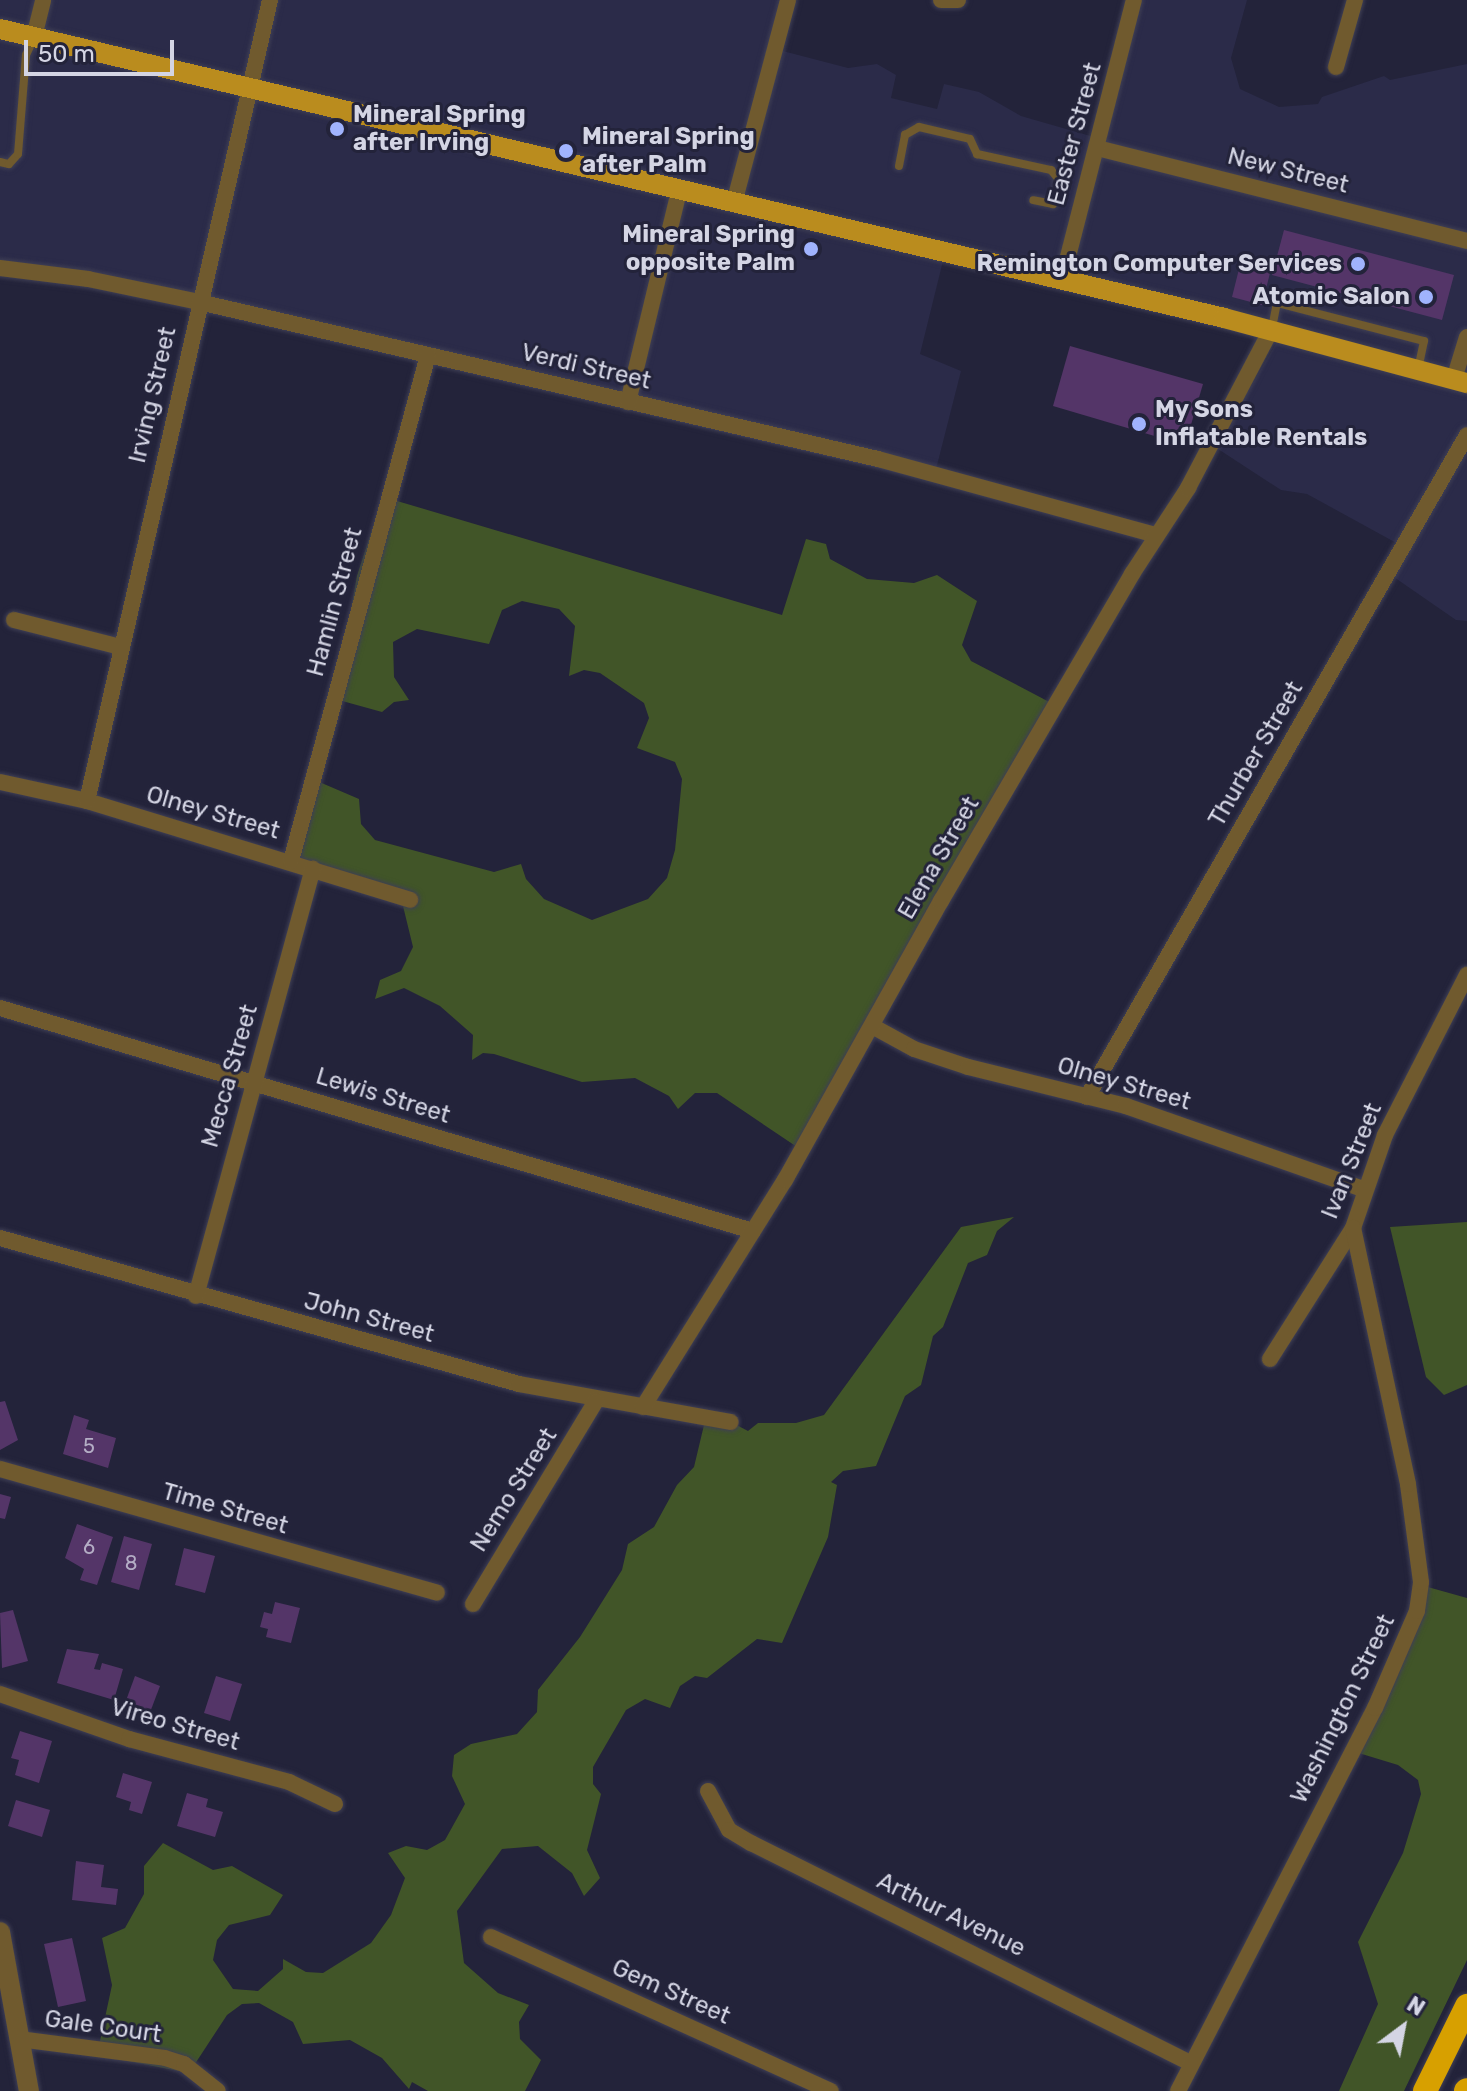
<!DOCTYPE html>
<html>
<head>
<meta charset="utf-8">
<style>
	body { margin:0 }
	#map { position:relative; width:1467px; height:2091px; overflow:hidden; background:#23233a; font-family:Rubik,sans-serif }
	div>[style] { position:absolute }
	[style*='--x'] { left:calc(var(--x)*1px); top:calc(var(--y)*1px); width:calc(var(--w)*1px); rotate:calc(var(--a)*1deg) }
	.built>* { inset:0; background:#2b2b49 }
	.green>* { inset:0; background:#415528 }
	.building>* { inset:0; background:#543568 }
	.roads { filter:drop-shadow(0 0 2px #3f3f55) drop-shadow(0 0 2px #3f3f55) }
	.service>* { height:8px; margin:-4px; padding:0 4px; transform-origin:4px; border-radius:4px; background:#705a2e }
	.minor>* { height:16px; margin:-8px; padding:0 8px; transform-origin:8px; border-radius:8px; background:#705a2e }
	.tertiary>* { height:20px; margin:-10px; padding:0 10px; transform-origin:10px; border-radius:10px; background:#705a2e }
	.primary>* { height:20px; margin:-10px; padding:0 10px; transform-origin:10px; border-radius:10px; background:#ba8c1e }
	.motorway>* { height:24px; margin:-12px; padding:0 12px; transform-origin:12px; border-radius:12px; background:#d7a000 }
	.dots>* { width:22px; height:22px; translate:-50% -50%; box-sizing:border-box; border:4px solid #23233a; border-radius:50% }
	span { translate:-50% -50%; white-space:nowrap; text-align:center; line-height:1.15; -webkit-text-stroke:6px #23233a; paint-order:stroke }
	.number-label { font-size:20px; color:#b4adc5 }
	.number-label span { -webkit-text-stroke-width:0 }
	.poi-label { font-size:24px; color:#d4d5e4; font-weight:700 }
	.left { translate:0 -50%; text-align:left }
	.right { translate:-100% -50%; text-align:right }
	.street-label { font-size:24px; color:#d4d5e4 }
	.north { position:absolute; left:1363px; top:1987px; width:80px; height:80px; -webkit-text-stroke:6px #23233a; paint-order:stroke; rotate:32deg; font-size:22px; font-weight:700; line-height:32px; text-align:center; color:#d4d5e4 }
	.north::after { content:''; display:block; margin:auto; width:28px; height:36px; background:#d4d5e4; clip-path:polygon(50% 0,100% 100%,50% 72%,0 100%) }
	.scale { position:absolute; left:24px; top:40px; width:150px; height:36px; box-sizing:border-box; border:4px solid #d4d5e4; border-top:0; padding-left:10px; font-size:24px; line-height:28px; white-space:nowrap; color:#d4d5e4; -webkit-text-stroke:6px #23233a; paint-order:stroke }
</style>
</head>
<body>
<div id="map">
	<div class="built">
		<i style="clip-path:polygon(0 0,778px 0,785px 3px,779px 50px,848px 68px,877px 64px,896px 75px,891px 98px,937px 109px,944px 84px,979px 92px,1021px 116px,1094px 137px,1135px 0,1247px 0,1231px 58px,1240px 89px,1279px 107px,1318px 104px,1322px 97px,1384px 76px,1390px 80px,1467px 64px,1467px 621px,1456px 620px,1388px 573px,1400px 545px,1307px 494px,1281px 490px,1215px 447px,1277px 342px,943px 261px,920px 354px,961px 371px,933px 481px,405px 358px,196px 301px,0 273px)"></i>
	</div>
	<div class="green">
		<i style="clip-path:polygon(387px 498px,782px 615px,806px 539px,826px 544px,830px 559px,867px 579px,914px 583px,937px 575px,977px 601px,962px 645px,971px 661px,1055px 705px,797px 1147px,717px 1093px,695px 1093px,678px 1109px,669px 1096px,635px 1078px,582px 1082px,494px 1054px,483px 1053px,472px 1060px,473px 1035px,440px 1006px,404px 988px,375px 999px,380px 980px,401px 971px,413px 947px,403px 906px,290px 865px,317px 781px,359px 799px,361px 824px,375px 840px,494px 872px,521px 864px,526px 879px,544px 899px,592px 920px,648px 899px,667px 878px,675px 850px,682px 779px,675px 762px,637px 748px,649px 718px,644px 703px,600px 673px,584px 670px,569px 676px,575px 626px,559px 609px,522px 601px,502px 610px,489px 644px,417px 629px,393px 642px,394px 677px,409px 700px,394px 702px,382px 712px,335px 699px,357px 576px,382px 499px)"></i>
		<i style="clip-path:polygon(1014px 1217px,997px 1231px,987px 1255px,968px 1263px,943px 1327px,933px 1336px,921px 1385px,905px 1396px,876px 1466px,843px 1471px,831px 1482px,837px 1485px,828px 1537px,782px 1643px,757px 1639px,707px 1678px,695px 1676px,680px 1686px,670px 1708px,645px 1699px,626px 1710px,593px 1767px,593px 1784px,601px 1794px,587px 1850px,600px 1878px,584px 1896px,572px 1873px,538px 1846px,502px 1849px,457px 1911px,464px 1963px,498px 1993px,529px 2005px,519px 2022px,520px 2039px,541px 2060px,525px 2091px,428px 2091px,412px 2082px,409px 2089px,382px 2058px,350px 2040px,303px 2044px,293px 2022px,259px 2003px,242px 2004px,227px 2015px,189px 2073px,97px 2055px,112px 1985px,102px 1938px,125px 1928px,144px 1894px,144px 1866px,163px 1843px,213px 1870px,232px 1866px,283px 1895px,270px 1915px,229px 1925px,217px 1940px,213px 1960px,233px 1989px,258px 1991px,283px 1969px,283px 1959px,306px 1972px,323px 1973px,371px 1943px,391px 1915px,405px 1878px,388px 1853px,406px 1846px,427px 1850px,445px 1840px,465px 1804px,452px 1776px,454px 1755px,471px 1744px,517px 1734px,537px 1712px,538px 1690px,580px 1637px,622px 1570px,628px 1544px,654px 1527px,677px 1485px,694px 1467px,704px 1425px,731px 1422px,748px 1431px,758px 1423px,796px 1423px,824px 1415px,961px 1227px)"></i>
		<i style="clip-path:polygon(1467px 1222px,1467px 1385px,1444px 1395px,1426px 1377px,1390px 1227px)"></i>
		<i style="clip-path:polygon(1417px 1584px,1467px 1598px,1467px 1960px,1404px 2091px,1339px 2091px,1378px 2004px,1358px 1942px,1403px 1853px,1421px 1794px,1418px 1780px,1398px 1765px,1352px 1751px,1407px 1642px)"></i>
	</div>
	<div class="building">
		<i style="clip-path:polygon(1284px 230px,1454px 275px,1442px 320px,1272px 275px)"></i>
		<i style="clip-path:polygon(1242px 257px,1272px 265px,1262px 305px,1232px 297px)"></i>
		<i style="clip-path:polygon(1070px 346px,1203px 384px,1185px 445px,1053px 406px)"></i>
		<i style="clip-path:polygon(5px 1401px,18px 1440px,0 1450px,0 1402px)"></i>
		<i style="clip-path:polygon(74px 1415px,89px 1420px,86px 1429px,116px 1438px,108px 1468px,63px 1454px)"></i>
		<i style="clip-path:polygon(0 1494px,11px 1497px,5px 1519px,0 1518px)"></i>
		<i style="clip-path:polygon(77px 1524px,113px 1537px,97px 1585px,80px 1580px,84px 1569px,65px 1558px)"></i>
		<i style="clip-path:polygon(124px 1536px,152px 1544px,139px 1590px,111px 1582px)"></i>
		<i style="clip-path:polygon(184px 1548px,215px 1556px,205px 1593px,175px 1585px)"></i>
		<i style="clip-path:polygon(275px 1602px,300px 1608px,291px 1643px,266px 1637px,268px 1629px,260px 1627px,264px 1612px,272px 1614px)"></i>
		<i style="clip-path:polygon(13px 1610px,28px 1661px,2px 1668px,0 1613px)"></i>
		<i style="clip-path:polygon(67px 1649px,99px 1654px,94px 1669px,100px 1670px,102px 1663px,123px 1669px,114px 1700px,57px 1683px)"></i>
		<i style="clip-path:polygon(135px 1676px,160px 1686px,149px 1715px,124px 1706px)"></i>
		<i style="clip-path:polygon(216px 1676px,242px 1684px,230px 1721px,204px 1713px)"></i>
		<i style="clip-path:polygon(20px 1731px,52px 1741px,39px 1783px,15px 1775px,19px 1760px,11px 1758px)"></i>
		<i style="clip-path:polygon(123px 1773px,152px 1782px,142px 1814px,129px 1810px,131px 1802px,116px 1797px)"></i>
		<i style="clip-path:polygon(187px 1793px,208px 1799px,206px 1807px,223px 1812px,215px 1837px,177px 1826px)"></i>
		<i style="clip-path:polygon(16px 1800px,50px 1810px,42px 1837px,8px 1826px)"></i>
		<i style="clip-path:polygon(76px 1861px,104px 1865px,101px 1887px,118px 1889px,116px 1905px,72px 1900px)"></i>
		<i style="clip-path:polygon(72px 1938px,86px 2001px,58px 2007px,44px 1944px)"></i>
	</div>
	<div class="roads">
		<div class="service">
			<i style="--x:0;--y:162;--w:9;--a:13"></i>
			<i style="--x:9;--y:164;--w:13;--a:-48"></i>
			<i style="--x:18;--y:154;--w:99;--a:-85.4"></i>
			<i style="--x:26;--y:55;--w:17;--a:-65"></i>
			<i style="--x:899;--y:166;--w:32;--a:-79"></i>
			<i style="--x:905;--y:135;--w:16;--a:-30"></i>
			<i style="--x:919;--y:127;--w:52;--a:13.2"></i>
			<i style="--x:970;--y:139;--w:17;--a:65"></i>
			<i style="--x:977;--y:154;--w:76;--a:12.2"></i>
			<i style="--x:1051;--y:170;--w:13;--a:51"></i>
			<i style="--x:1059;--y:180;--w:25;--a:104"></i>
			<i style="--x:1053;--y:204;--w:20;--a:-169"></i>
			<i style="--x:1272;--y:328;--w:25;--a:-79"></i>
			<i style="--x:1277;--y:303;--w:152;--a:14.5"></i>
			<i style="--x:1424;--y:341;--w:29;--a:102"></i>
		</div>
		<div class="minor">
			<i style="--x:941;--y:0;--w:17;--a:0"></i>
			<i style="--x:34;--y:37;--w:38;--a:-76"></i>
			<i style="--x:1336;--y:67;--w:70;--a:-74.2"></i>
			<i style="--x:1097;--y:148;--w:382;--a:14.1"></i>
			<i style="--x:734;--y:203;--w:210;--a:-75.1"></i>
			<i style="--x:0;--y:268;--w:89;--a:7.1"></i>
			<i style="--x:88;--y:279;--w:113;--a:11.7"></i>
			<i style="--x:199;--y:302;--w:697;--a:13.02"></i>
			<i style="--x:878;--y:459;--w:288;--a:15.3"></i>
			<i style="--x:1062;--y:280;--w:289;--a:-75.6"></i>
			<i style="--x:1454;--y:379;--w:44;--a:-72.8"></i>
			<i style="--x:628;--y:402;--w:217;--a:-76.4"></i>
			<i style="--x:14;--y:620;--w:110;--a:14.2"></i>
			<i style="--x:0;--y:782;--w:89;--a:12.3"></i>
			<i style="--x:87;--y:801;--w:338;--a:17"></i>
			<i style="--x:87;--y:801;--w:822;--a:-77.13"></i>
			<i style="--x:291;--y:861;--w:524;--a:-74.85"></i>
			<i style="--x:0;--y:1008;--w:785;--a:16.5"></i>
			<i style="--x:872;--y:1026;--w:48;--a:28.7"></i>
			<i style="--x:914;--y:1049;--w:57;--a:18.4"></i>
			<i style="--x:968;--y:1067;--w:163;--a:13.9"></i>
			<i style="--x:1126;--y:1106;--w:251;--a:19.3"></i>
			<i style="--x:1087;--y:1097;--w:763;--a:-60.14"></i>
			<i style="--x:0;--y:1238;--w:539;--a:15.71"></i>
			<i style="--x:519;--y:1384;--w:215;--a:10.2"></i>
			<i style="--x:196;--y:1296;--w:443;--a:-74.7"></i>
			<i style="--x:1270;--y:1359;--w:155;--a:-57.6"></i>
			<i style="--x:1353;--y:1228;--w:98;--a:-71"></i>
			<i style="--x:1385;--y:1135;--w:180;--a:-62.9"></i>
			<i style="--x:643;--y:1407;--w:268;--a:-58"></i>
			<i style="--x:785;--y:1180;--w:320;--a:-60.8"></i>
			<i style="--x:941;--y:901;--w:379;--a:-59.7"></i>
			<i style="--x:1132;--y:574;--w:103;--a:-56.9"></i>
			<i style="--x:1188;--y:488;--w:178;--a:-62.3"></i>
			<i style="--x:0;--y:1469;--w:454;--a:15.8"></i>
			<i style="--x:473;--y:1604;--w:237;--a:-58.8"></i>
			<i style="--x:0;--y:1694;--w:137;--a:19.2"></i>
			<i style="--x:129;--y:1739;--w:166;--a:15"></i>
			<i style="--x:289;--y:1782;--w:51;--a:25.6"></i>
			<i style="--x:708;--y:1791;--w:44;--a:61.7"></i>
			<i style="--x:729;--y:1830;--w:26;--a:31"></i>
			<i style="--x:751;--y:1843;--w:492;--a:26.6"></i>
			<i style="--x:491;--y:1937;--w:373;--a:24.4"></i>
			<i style="--x:19;--y:2039;--w:147;--a:7.4"></i>
			<i style="--x:165;--y:2058;--w:20;--a:18"></i>
			<i style="--x:184;--y:2064;--w:43;--a:38.5"></i>
			<i style="--x:1178;--y:2091;--w:431;--a:-62.8"></i>
			<i style="--x:1375;--y:1708;--w:106;--a:-66.6"></i>
			<i style="--x:1417;--y:1611;--w:29;--a:-82"></i>
			<i style="--x:1421;--y:1582;--w:99;--a:-97.6"></i>
			<i style="--x:1408;--y:1484;--w:262;--a:-102.1"></i>
		</div>
		<div class="tertiary">
			<i style="--x:0;--y:1932;--w:162;--a:79.7"></i>
		</div>
		<div class="primary">
			<i style="--x:0;--y:29;--w:1258;--a:13.28"></i>
			<i style="--x:1224;--y:318;--w:252;--a:15"></i>
		</div>
		<div class="motorway">
			<i style="--x:1425;--y:2091;--w:95;--a:-63.7"></i>
			<i style="--x:1466;--y:2091;--w:1;--a:-45"></i>
		</div>
	</div>
	<div class="dots">
		<i style="left:337px;top:129px;background:#a0b3fd"></i>
		<i style="left:566px;top:151px;background:#a0b3fd"></i>
		<i style="left:811px;top:249px;background:#a0b3fd"></i>
		<i style="left:1358px;top:264px;background:#a0b3fd"></i>
		<i style="left:1426px;top:297px;background:#a0b3fd"></i>
		<i style="left:1139px;top:424px;background:#a0b3fd"></i>
	</div>
	<div class="number-label">
		<span style="left:89px;top:1446px">5</span>
		<span style="left:89px;top:1547px">6</span>
		<span style="left:131px;top:1563px">8</span>
	</div>
	<div class="poi-label">
		<span class="left" style="left:353px;top:129px">Mineral Spring<br>after Irving</span>
		<span class="left" style="left:582px;top:151px">Mineral Spring<br>after Palm</span>
		<span class="right" style="left:795px;top:249px">Mineral Spring<br>opposite Palm</span>
		<span class="right" style="left:1342px;top:264px">Remington Computer Services</span>
		<span class="right" style="left:1410px;top:297px">Atomic Salon</span>
		<span class="left" style="left:1155px;top:424px">My Sons<br>Inflatable Rentals</span>
	</div>
	<div class="street-label">
		<span style="left:1075px;top:134px;rotate:-75deg">Easter Street</span>
		<span style="left:1288px;top:171px;rotate:14deg">New Street</span>
		<span style="left:586px;top:367px;rotate:13deg">Verdi Street</span>
		<span style="left:153px;top:395px;rotate:-77deg">Irving Street</span>
		<span style="left:335px;top:602px;rotate:-75deg">Hamlin Street</span>
		<span style="left:1256px;top:754px;rotate:-60deg">Thurber Street</span>
		<span style="left:213px;top:813px;rotate:16deg">Olney Street</span>
		<span style="left:939px;top:858px;rotate:-60deg">Elena Street</span>
		<span style="left:230px;top:1076px;rotate:-74deg">Mecca Street</span>
		<span style="left:1124px;top:1084px;rotate:16deg">Olney Street</span>
		<span style="left:383px;top:1096px;rotate:17deg">Lewis Street</span>
		<span style="left:1352px;top:1161px;rotate:-68deg">Ivan Street</span>
		<span style="left:369px;top:1318px;rotate:15deg">John Street</span>
		<span style="left:514px;top:1490px;rotate:-58deg">Nemo Street</span>
		<span style="left:225px;top:1509px;rotate:16deg">Time Street</span>
		<span style="left:1343px;top:1709px;rotate:-64deg">Washington Street</span>
		<span style="left:175px;top:1725px;rotate:16deg">Vireo Street</span>
		<span style="left:951px;top:1915px;rotate:26deg">Arthur Avenue</span>
		<span style="left:671px;top:1992px;rotate:24deg">Gem Street</span>
		<span style="left:103px;top:2027px;rotate:8deg">Gale Court</span>
	</div>
	<div class="north">N</div>
	<div class="scale">50 m</div>
</div>
</body>
</html>
